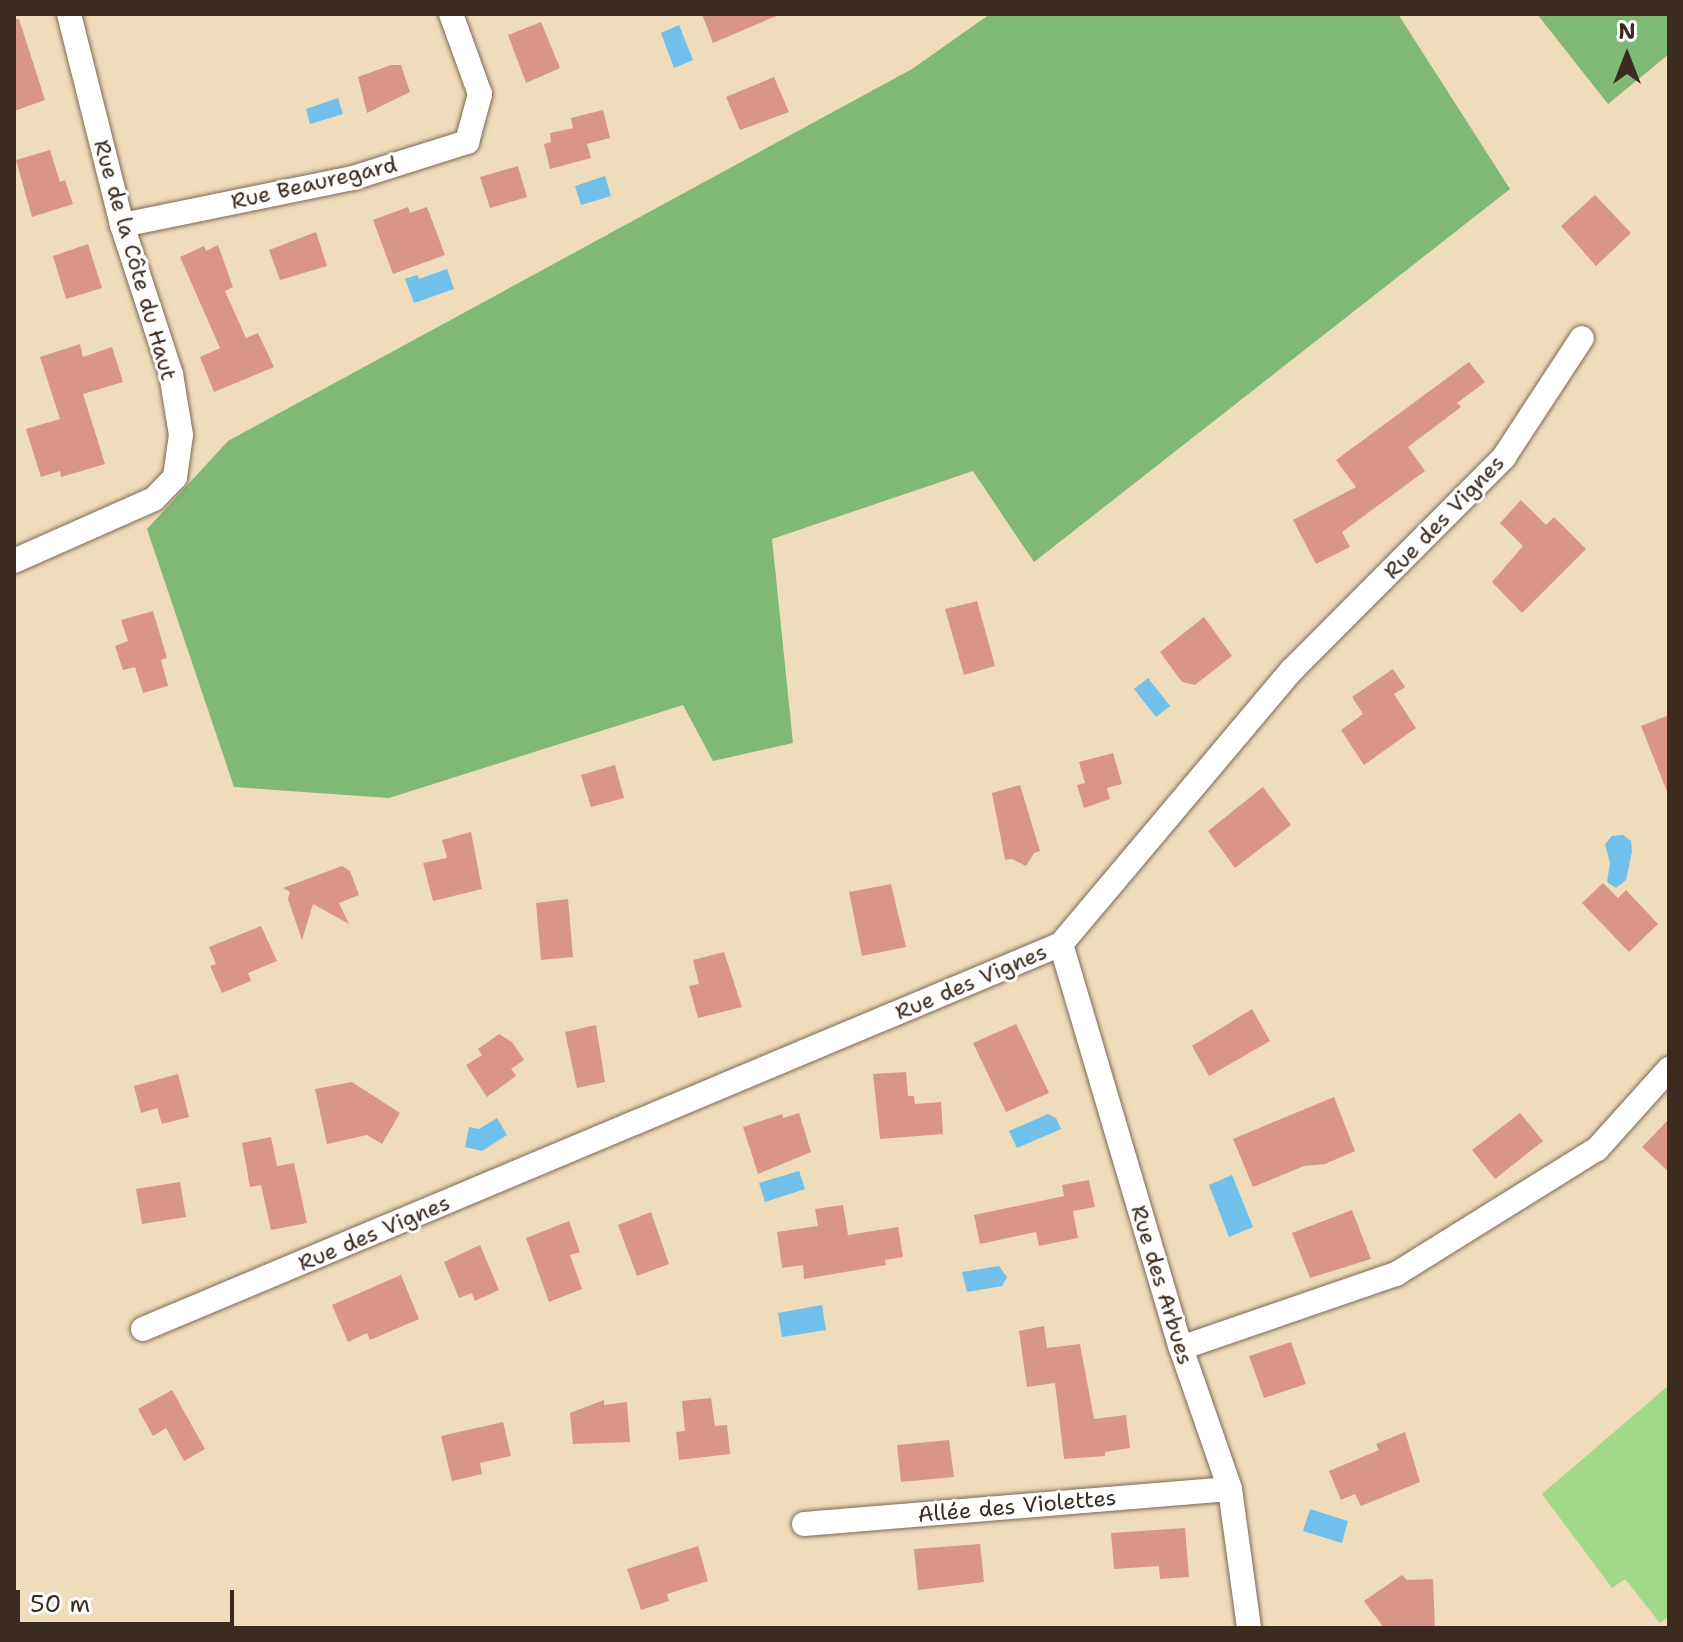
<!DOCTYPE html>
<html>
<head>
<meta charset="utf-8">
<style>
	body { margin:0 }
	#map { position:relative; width:1683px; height:1642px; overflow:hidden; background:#efdcbb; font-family:"Shantell Sans",sans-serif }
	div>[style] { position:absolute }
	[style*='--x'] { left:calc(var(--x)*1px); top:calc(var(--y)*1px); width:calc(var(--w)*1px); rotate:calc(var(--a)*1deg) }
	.green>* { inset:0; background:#a1d889 }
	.forest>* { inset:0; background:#80b875 }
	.water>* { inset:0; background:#71bfeb }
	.building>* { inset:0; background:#da9589 }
	.roads { filter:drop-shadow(0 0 2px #7a6855) drop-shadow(0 0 2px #7a6855) }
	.street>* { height:24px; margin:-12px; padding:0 12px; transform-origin:12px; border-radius:12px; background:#fff }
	span { translate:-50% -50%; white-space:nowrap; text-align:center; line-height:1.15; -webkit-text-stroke:6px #fff; paint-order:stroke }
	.street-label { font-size:22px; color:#3b2a1e }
	.frame { position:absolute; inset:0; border:16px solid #3b2a1e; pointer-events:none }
	.north { position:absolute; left:1587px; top:16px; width:80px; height:80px; -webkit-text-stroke:6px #fff; paint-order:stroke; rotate:0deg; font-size:22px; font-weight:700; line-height:32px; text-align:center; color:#3b2a1e }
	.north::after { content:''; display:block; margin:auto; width:28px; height:36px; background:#3b2a1e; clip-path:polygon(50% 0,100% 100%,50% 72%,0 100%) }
	.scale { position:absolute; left:16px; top:1590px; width:218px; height:36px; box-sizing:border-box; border:4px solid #3b2a1e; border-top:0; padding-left:10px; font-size:24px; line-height:28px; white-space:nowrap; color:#3b2a1e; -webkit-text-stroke:6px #fff; paint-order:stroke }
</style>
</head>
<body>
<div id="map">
	<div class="green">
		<i style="clip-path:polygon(1669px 1385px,1669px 1616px,1660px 1623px,1625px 1579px,1612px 1588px,1542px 1494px)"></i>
	</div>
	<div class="forest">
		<i style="clip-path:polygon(990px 14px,1398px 14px,1510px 189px,1034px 562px,973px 471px,772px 539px,793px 743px,713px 761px,683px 705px,389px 798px,234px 787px,147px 529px,228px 441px,912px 69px)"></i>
		<i style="clip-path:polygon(1537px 14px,1669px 14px,1669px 54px,1608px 104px)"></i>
	</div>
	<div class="water">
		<i style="clip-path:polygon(679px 25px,693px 60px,674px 68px,661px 33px)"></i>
		<i style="clip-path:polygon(338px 98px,343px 114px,310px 124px,306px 109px)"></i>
		<i style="clip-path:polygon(605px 176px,611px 196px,581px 205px,575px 186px)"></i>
		<i style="clip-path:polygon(447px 269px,454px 289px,414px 303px,405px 279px,417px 275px,419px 279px)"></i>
		<i style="clip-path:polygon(1148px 678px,1170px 706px,1156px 717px,1134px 689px)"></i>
		<i style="clip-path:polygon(1623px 835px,1631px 841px,1632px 852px,1626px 880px,1616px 888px,1607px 882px,1610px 863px,1605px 844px,1612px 836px)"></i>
		<i style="clip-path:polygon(1048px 1114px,1056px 1118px,1061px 1129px,1017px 1148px,1009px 1131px)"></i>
		<i style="clip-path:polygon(497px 1118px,507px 1135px,482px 1151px,465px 1147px,469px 1127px,479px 1129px)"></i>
		<i style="clip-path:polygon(799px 1171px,805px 1189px,765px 1202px,759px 1183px)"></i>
		<i style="clip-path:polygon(1232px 1175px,1253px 1227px,1229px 1237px,1209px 1185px)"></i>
		<i style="clip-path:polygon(999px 1266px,1007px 1277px,1002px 1286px,967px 1292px,962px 1272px)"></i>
		<i style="clip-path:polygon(822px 1305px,826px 1330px,782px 1337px,778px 1313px)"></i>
		<i style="clip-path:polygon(1310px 1509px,1348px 1521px,1342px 1543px,1303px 1531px)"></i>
	</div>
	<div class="building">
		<i style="clip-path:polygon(702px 14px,781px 14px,713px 43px)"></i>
		<i style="clip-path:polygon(14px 19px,19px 19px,45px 100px,14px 111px)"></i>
		<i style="clip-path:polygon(541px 22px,560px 68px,526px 83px,508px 35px)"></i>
		<i style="clip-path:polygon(391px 65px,401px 65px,410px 92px,367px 113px,358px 77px)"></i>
		<i style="clip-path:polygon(774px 77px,789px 112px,740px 130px,726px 97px)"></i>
		<i style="clip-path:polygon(603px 110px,610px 138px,587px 144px,591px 158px,550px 169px,544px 144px,551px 142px,550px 133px,573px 128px,571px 118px)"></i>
		<i style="clip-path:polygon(50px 150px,60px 182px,65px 180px,73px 204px,32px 217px,16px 160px)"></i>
		<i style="clip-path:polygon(518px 166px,527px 197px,490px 208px,480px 177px)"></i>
		<i style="clip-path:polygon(1595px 195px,1631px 233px,1596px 266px,1561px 226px)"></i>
		<i style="clip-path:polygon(408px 207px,410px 213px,427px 207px,445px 255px,393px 274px,373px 220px)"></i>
		<i style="clip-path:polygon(316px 232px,327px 266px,280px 280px,269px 250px)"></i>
		<i style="clip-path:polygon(88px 244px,102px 288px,66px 299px,53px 256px)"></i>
		<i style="clip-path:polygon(218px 245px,233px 287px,225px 291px,246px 338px,258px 333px,274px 367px,214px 392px,200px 357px,220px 348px,180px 257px,204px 246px,206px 251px)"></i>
		<i style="clip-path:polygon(80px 344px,83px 357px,112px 347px,123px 382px,83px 394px,105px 464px,61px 477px,60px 471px,41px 477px,26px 429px,60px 419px,40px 357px)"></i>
		<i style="clip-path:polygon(1469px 362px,1485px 382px,1457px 403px,1461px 407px,1408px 447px,1425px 471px,1342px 532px,1350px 547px,1316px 564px,1293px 520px,1356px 487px,1336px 460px)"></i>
		<i style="clip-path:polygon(1521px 500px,1546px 525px,1554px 517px,1586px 549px,1522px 613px,1492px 582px,1523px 546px,1500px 523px)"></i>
		<i style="clip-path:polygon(977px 601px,995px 666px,964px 675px,945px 609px)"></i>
		<i style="clip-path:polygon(153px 611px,167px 658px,161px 660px,168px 686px,143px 693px,135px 667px,123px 670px,115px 646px,128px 641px,121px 620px)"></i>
		<i style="clip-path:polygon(1204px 617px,1232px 656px,1195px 685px,1182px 682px,1160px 652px)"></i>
		<i style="clip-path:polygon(1393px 669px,1405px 687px,1394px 694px,1416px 728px,1364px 765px,1341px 730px,1363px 714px,1352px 697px)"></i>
		<i style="clip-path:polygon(1669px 715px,1669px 794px,1668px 794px,1641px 726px)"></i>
		<i style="clip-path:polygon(1113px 753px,1122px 784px,1107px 788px,1110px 799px,1084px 808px,1077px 785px,1085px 783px,1079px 762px)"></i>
		<i style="clip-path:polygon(615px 765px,624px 798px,591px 807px,581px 775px)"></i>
		<i style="clip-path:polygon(1020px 785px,1040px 851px,1034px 853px,1026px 866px,1012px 859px,1005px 860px,992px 793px)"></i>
		<i style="clip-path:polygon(1263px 787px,1291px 825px,1235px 868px,1208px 831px)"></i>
		<i style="clip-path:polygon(471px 832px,482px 889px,433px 901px,423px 863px,447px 858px,442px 840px)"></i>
		<i style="clip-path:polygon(342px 866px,350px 871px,359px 895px,339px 903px,349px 924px,313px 904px,302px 940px,288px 899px,290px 892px,283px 888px)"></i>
		<i style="clip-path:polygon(1603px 883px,1618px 898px,1626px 890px,1658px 924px,1629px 952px,1582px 903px)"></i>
		<i style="clip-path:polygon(891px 884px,906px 947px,862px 956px,849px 892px)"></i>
		<i style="clip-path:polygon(568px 899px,573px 957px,541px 960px,536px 903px)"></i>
		<i style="clip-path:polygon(261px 926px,277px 961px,248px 973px,251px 981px,222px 993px,210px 966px,216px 964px,209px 947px)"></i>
		<i style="clip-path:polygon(724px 952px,742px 1007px,698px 1018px,689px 986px,699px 984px,693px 960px)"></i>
		<i style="clip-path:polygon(1252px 1009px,1270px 1041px,1209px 1076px,1192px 1046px)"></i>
		<i style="clip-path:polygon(1016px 1024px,1049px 1093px,1006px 1112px,973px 1043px)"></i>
		<i style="clip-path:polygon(596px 1025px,605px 1082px,577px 1088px,565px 1032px)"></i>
		<i style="clip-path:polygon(499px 1034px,512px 1042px,524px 1060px,511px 1069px,516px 1076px,487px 1097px,466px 1065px,482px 1055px,478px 1049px)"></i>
		<i style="clip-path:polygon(906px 1072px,908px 1096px,914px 1096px,915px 1104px,941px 1102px,943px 1134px,880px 1139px,873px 1074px)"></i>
		<i style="clip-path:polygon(178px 1074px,189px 1117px,162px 1124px,157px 1108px,141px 1113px,134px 1086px)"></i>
		<i style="clip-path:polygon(352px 1082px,400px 1113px,382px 1144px,367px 1135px,327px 1144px,315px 1089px)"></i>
		<i style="clip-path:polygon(1334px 1097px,1355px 1151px,1325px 1164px,1304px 1166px,1253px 1187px,1233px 1139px)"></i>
		<i style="clip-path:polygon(799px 1113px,811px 1152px,758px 1174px,743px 1127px,782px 1114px,783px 1118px)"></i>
		<i style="clip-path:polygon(1520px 1113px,1543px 1141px,1495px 1179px,1472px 1150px)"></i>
		<i style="clip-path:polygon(1669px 1119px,1669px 1172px,1642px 1147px)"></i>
		<i style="clip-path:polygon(271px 1137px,277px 1166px,294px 1163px,307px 1223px,271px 1230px,261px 1185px,250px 1187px,242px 1143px)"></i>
		<i style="clip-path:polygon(1089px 1180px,1095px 1207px,1073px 1211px,1078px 1238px,1039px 1246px,1036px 1232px,980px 1244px,974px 1215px,1064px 1196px,1062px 1185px)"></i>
		<i style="clip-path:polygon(180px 1182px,186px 1217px,142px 1224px,136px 1189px)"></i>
		<i style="clip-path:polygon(843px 1205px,848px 1235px,898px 1227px,903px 1257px,885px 1260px,886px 1265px,804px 1279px,803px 1265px,782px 1268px,777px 1232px,818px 1226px,815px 1209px)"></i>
		<i style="clip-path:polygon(1352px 1210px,1371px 1259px,1310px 1278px,1292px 1233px)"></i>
		<i style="clip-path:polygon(651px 1212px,669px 1264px,637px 1276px,618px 1225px)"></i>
		<i style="clip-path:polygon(569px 1221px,580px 1252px,570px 1255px,582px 1289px,549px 1302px,526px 1238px)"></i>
		<i style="clip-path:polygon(480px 1245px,499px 1290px,475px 1301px,472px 1293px,459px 1298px,444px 1262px)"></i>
		<i style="clip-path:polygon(401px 1275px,419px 1319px,370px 1340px,367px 1333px,348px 1342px,332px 1305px)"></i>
		<i style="clip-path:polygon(1044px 1326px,1047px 1348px,1080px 1344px,1094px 1419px,1126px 1415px,1130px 1448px,1105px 1452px,1105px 1456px,1064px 1459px,1055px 1383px,1027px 1387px,1019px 1331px)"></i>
		<i style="clip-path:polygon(1291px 1342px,1306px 1384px,1264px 1398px,1249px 1356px)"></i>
		<i style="clip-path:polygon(172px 1390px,205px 1449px,184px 1461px,166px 1428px,153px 1436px,138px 1409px)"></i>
		<i style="clip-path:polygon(711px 1398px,715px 1426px,727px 1425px,730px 1454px,679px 1460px,676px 1432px,685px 1431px,682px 1401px)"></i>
		<i style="clip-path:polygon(604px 1400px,604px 1405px,627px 1402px,630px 1442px,573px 1444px,570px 1413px)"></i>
		<i style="clip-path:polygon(503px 1422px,511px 1456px,480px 1463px,482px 1474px,452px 1481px,441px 1436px)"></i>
		<i style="clip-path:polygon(1405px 1432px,1420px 1482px,1361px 1506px,1355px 1494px,1341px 1500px,1329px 1471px,1379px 1450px,1376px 1444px)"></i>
		<i style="clip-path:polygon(949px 1440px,954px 1477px,901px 1482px,897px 1445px)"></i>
		<i style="clip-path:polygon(1185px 1528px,1189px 1577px,1160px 1579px,1159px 1566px,1114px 1569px,1111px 1533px)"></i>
		<i style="clip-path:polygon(980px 1544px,984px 1582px,918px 1590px,914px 1549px)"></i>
		<i style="clip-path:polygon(698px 1546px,708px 1581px,667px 1594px,669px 1601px,641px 1610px,627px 1569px)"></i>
		<i style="clip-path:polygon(1402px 1575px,1407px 1580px,1433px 1579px,1435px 1628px,1384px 1628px,1364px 1601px)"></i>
	</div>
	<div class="roads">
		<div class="street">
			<i style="--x:122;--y:225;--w:236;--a:-11.5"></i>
			<i style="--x:353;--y:178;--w:120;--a:-17.5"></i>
			<i style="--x:467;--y:142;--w:50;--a:-74.8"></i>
			<i style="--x:480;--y:94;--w:85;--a:-109.9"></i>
			<i style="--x:14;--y:561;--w:153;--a:-23.9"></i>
			<i style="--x:154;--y:499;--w:30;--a:-46"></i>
			<i style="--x:175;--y:477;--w:42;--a:-81.9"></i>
			<i style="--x:181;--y:435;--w:62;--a:-99.3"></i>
			<i style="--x:171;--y:374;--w:157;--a:-108.2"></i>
			<i style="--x:122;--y:225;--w:218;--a:-104.1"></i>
			<i style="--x:1061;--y:944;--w:421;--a:73.5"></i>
			<i style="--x:1181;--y:1348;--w:149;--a:70.8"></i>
			<i style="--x:1230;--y:1489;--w:140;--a:82.2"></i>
			<i style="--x:143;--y:1329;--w:995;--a:-22.75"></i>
			<i style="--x:1061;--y:944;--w:358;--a:-49.9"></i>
			<i style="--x:1292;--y:670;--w:301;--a:-45.1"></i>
			<i style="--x:1504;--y:457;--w:142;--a:-56.8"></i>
			<i style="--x:1181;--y:1348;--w:227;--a:-19"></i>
			<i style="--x:1396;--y:1274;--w:237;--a:-31.9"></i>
			<i style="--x:1597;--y:1149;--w:108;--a:-48"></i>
			<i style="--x:804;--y:1524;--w:427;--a:-4.7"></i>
		</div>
	</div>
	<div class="street-label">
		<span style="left:314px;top:183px;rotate:-13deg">Rue Beauregard</span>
		<span style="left:135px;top:260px;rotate:74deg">Rue de la Côte du Haut</span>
		<span style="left:1444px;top:517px;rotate:-46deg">Rue des Vignes</span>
		<span style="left:971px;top:982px;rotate:-23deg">Rue des Vignes</span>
		<span style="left:374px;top:1233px;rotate:-23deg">Rue des Vignes</span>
		<span style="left:1162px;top:1285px;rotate:73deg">Rue des Arbues</span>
		<span style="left:1017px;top:1506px;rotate:-5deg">Allée des Violettes</span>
	</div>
	<div class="frame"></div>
	<div class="north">N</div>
	<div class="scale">50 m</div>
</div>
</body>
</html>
